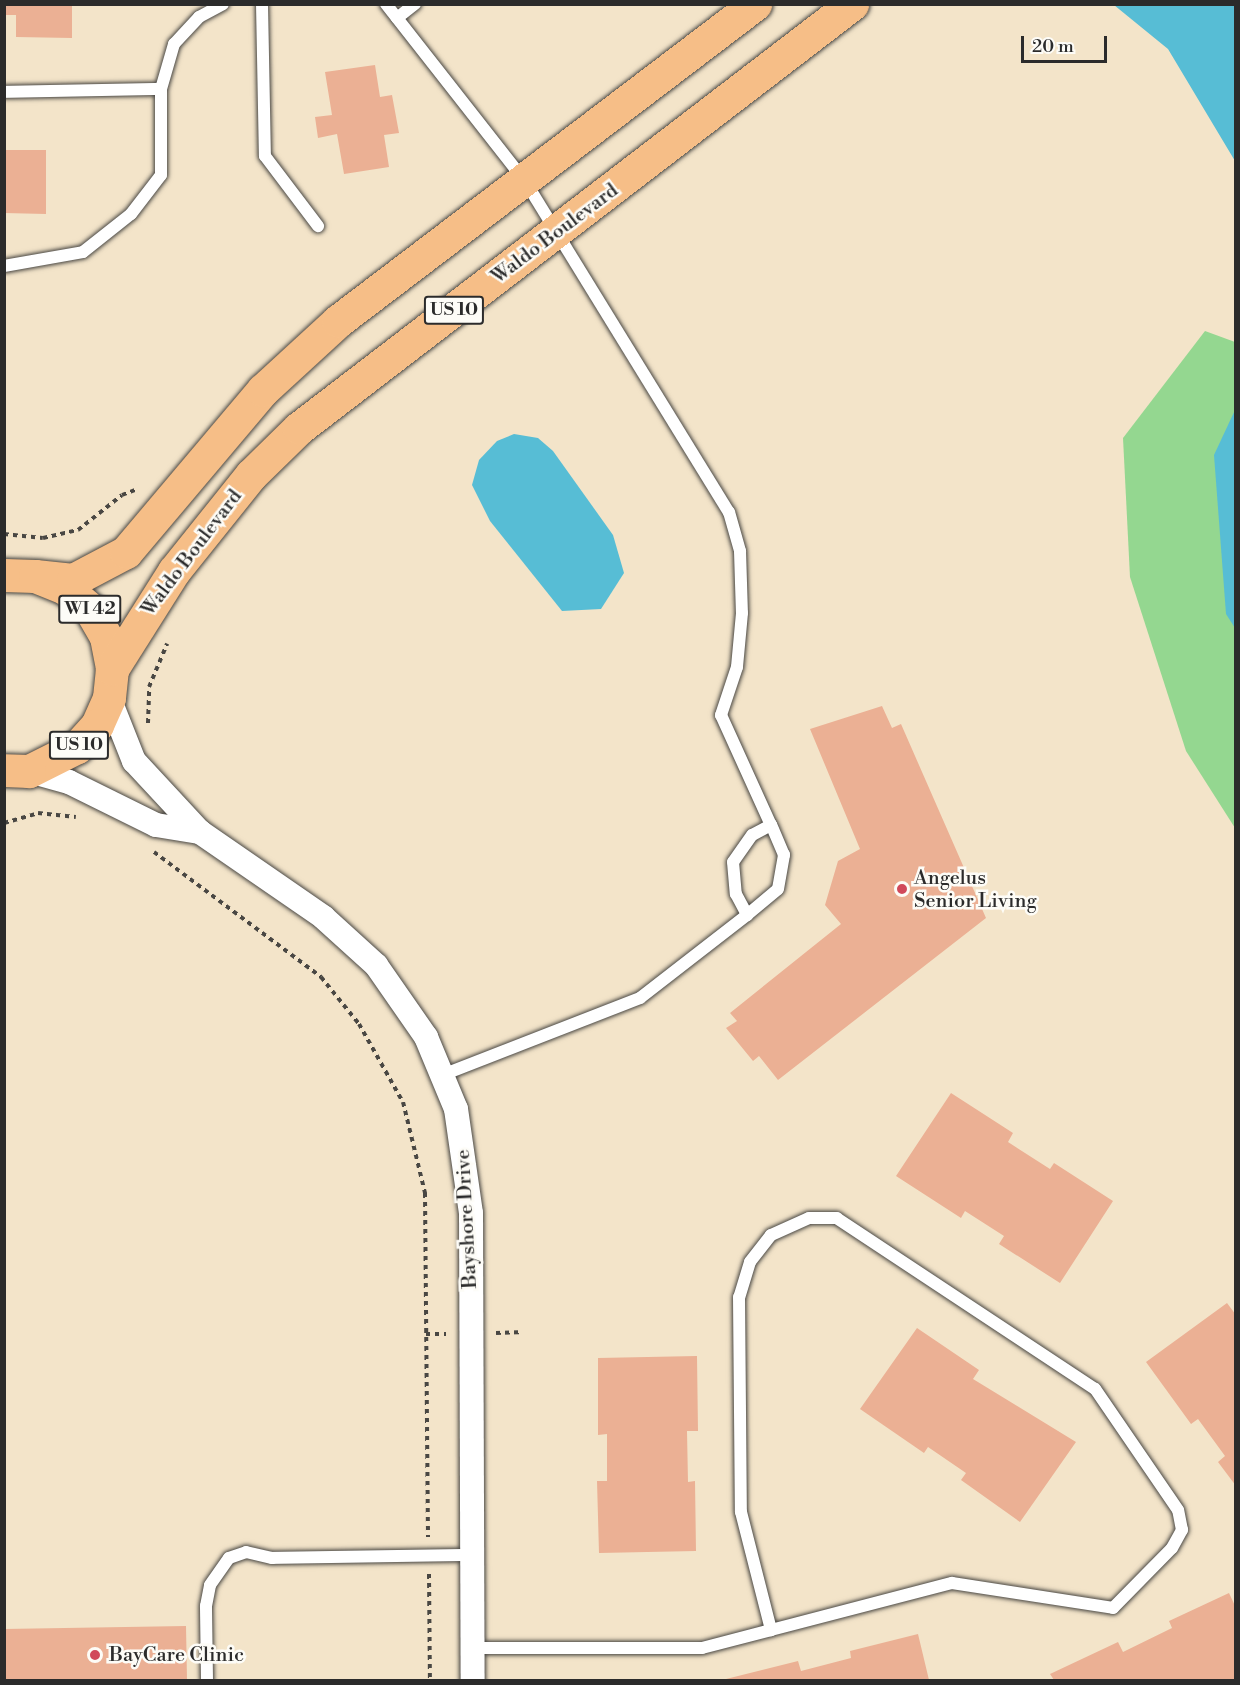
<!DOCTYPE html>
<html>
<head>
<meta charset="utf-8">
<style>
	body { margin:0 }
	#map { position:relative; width:1240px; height:1685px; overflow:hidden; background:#f3e4c9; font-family:"Libre Bodoni",serif }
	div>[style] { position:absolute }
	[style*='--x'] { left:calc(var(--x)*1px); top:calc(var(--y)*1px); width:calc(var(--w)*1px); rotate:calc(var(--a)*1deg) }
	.green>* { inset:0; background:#94d790 }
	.water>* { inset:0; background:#57bdd5 }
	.building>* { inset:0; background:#ebb094 }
	.path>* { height:4px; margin-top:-2px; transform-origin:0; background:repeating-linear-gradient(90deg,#494743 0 4.5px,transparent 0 9px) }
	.roads { filter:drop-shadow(0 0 2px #494743) drop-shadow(0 0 2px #494743) }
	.lane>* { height:12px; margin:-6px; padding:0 6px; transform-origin:6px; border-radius:6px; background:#fff }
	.street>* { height:24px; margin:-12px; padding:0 12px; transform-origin:12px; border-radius:12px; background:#fff }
	.primary>* { height:33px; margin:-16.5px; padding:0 16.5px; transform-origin:16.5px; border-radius:16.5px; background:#f6be87 }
	.dots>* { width:16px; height:16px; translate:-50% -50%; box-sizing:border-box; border:3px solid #fdfcf7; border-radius:50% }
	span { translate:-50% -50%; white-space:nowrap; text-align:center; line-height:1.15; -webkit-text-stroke:5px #fdfcf7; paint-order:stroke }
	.shield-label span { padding:2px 4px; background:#fdfcf7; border:2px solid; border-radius:4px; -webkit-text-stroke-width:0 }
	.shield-label { font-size:18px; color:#2b2b2b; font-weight:700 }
	.street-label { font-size:20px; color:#2b2b2b }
	.poi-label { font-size:20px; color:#2b2b2b }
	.left { translate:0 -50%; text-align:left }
	.frame { position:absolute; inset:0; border:6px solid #2b2b2b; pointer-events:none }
	.scale { position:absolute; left:1021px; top:36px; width:86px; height:27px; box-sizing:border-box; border:3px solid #2b2b2b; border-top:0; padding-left:8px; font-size:18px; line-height:21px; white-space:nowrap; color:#2b2b2b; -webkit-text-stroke:4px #fdfcf7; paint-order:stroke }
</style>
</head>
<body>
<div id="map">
	<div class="green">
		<i style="clip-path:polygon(1205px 331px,1235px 342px,1235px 828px,1186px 751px,1130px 577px,1123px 438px)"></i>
	</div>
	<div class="water">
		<i style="clip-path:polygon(1114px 5px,1235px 5px,1235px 161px,1168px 49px)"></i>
		<i style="clip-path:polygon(1235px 410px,1236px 628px,1235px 628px,1226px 614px,1214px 455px)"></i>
		<i style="clip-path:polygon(514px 434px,538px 438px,553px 451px,613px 535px,624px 573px,601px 609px,562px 611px,490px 521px,472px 485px,479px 460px,497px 441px)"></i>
	</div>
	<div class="building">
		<i style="clip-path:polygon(4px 4px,72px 4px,72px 38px,16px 37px,16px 15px,4px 15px)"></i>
		<i style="clip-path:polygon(375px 65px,380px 97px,392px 95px,399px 133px,384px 135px,389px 167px,344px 174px,337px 134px,318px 138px,315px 117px,332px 115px,325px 72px)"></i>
		<i style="clip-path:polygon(4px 150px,46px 150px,46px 214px,4px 213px)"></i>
		<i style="clip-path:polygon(882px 706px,892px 728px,901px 724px,986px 918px,778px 1080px,759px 1056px,753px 1061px,726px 1028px,737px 1021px,730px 1013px,841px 924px,825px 905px,838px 861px,860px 849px,810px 729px)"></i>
		<i style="clip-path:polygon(951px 1093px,1013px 1133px,1008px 1142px,1050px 1169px,1054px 1163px,1113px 1201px,1060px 1283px,999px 1244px,1004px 1236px,965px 1211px,961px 1218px,896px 1176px)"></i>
		<i style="clip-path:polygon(1227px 1303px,1236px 1315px,1236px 1486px,1218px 1462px,1225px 1456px,1198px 1419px,1191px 1424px,1146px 1362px)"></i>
		<i style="clip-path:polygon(917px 1328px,979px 1370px,973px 1379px,1076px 1442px,1020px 1522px,961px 1480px,966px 1473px,928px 1447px,924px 1453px,860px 1409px)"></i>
		<i style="clip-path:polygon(697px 1356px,698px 1431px,687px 1431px,688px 1482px,695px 1481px,696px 1551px,599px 1553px,597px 1481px,607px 1481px,607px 1434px,598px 1435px,598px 1358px)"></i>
		<i style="clip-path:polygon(1229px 1593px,1236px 1608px,1236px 1680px,1054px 1680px,1050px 1674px,1118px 1642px,1123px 1652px,1172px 1628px,1169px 1621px)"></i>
		<i style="clip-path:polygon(186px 1626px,187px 1680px,4px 1680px,4px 1629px)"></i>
		<i style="clip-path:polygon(918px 1634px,929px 1680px,722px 1680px,798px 1661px,801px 1671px,851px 1658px,850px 1651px)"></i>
	</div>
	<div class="path">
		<i style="--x:4;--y:534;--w:39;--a:6"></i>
		<i style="--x:43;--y:538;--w:36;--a:-13"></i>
		<i style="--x:78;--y:530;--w:56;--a:-38.5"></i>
		<i style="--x:122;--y:495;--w:17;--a:-21"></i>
		<i style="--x:148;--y:723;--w:36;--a:-88"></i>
		<i style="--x:149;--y:687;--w:47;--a:-67.3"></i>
		<i style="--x:4;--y:823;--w:35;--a:-16"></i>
		<i style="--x:38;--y:813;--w:38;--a:6"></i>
		<i style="--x:154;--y:852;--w:209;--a:36.8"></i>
		<i style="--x:321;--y:977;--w:60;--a:51"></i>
		<i style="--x:359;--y:1024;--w:90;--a:60.6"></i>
		<i style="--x:403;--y:1102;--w:94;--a:76.4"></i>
		<i style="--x:425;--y:1193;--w:344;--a:89.5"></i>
		<i style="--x:496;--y:1333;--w:23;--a:-2"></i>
		<i style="--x:426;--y:1334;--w:20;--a:0"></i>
		<i style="--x:429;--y:1574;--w:106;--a:89.5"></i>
	</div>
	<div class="roads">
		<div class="lane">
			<i style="--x:262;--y:4;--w:152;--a:88.9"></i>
			<i style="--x:265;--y:156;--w:88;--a:52.9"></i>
			<i style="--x:386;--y:4;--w:225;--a:51.9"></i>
			<i style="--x:525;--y:181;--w:389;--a:58.4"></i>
			<i style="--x:729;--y:512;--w:41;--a:74.2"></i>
			<i style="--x:740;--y:551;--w:62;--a:88.2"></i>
			<i style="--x:742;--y:613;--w:54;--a:95.3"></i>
			<i style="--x:737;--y:667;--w:51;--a:108.4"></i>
			<i style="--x:721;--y:715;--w:121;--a:65.6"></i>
			<i style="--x:771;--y:825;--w:21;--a:152"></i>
			<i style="--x:752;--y:835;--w:33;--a:125"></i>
			<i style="--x:733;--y:862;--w:32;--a:85"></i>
			<i style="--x:736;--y:894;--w:24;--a:62"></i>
			<i style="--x:747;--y:915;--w:135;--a:142.2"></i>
			<i style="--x:640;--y:998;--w:212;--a:158.7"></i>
			<i style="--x:397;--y:18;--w:23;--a:-38"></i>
			<i style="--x:4;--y:92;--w:157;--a:-1.1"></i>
			<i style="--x:4;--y:266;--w:80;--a:-10"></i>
			<i style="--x:83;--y:252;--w:61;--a:-38.4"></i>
			<i style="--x:131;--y:214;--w:49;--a:-52.4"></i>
			<i style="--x:161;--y:175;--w:86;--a:-90"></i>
			<i style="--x:161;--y:89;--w:47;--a:-73.9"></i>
			<i style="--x:174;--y:44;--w:37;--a:-47"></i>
			<i style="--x:199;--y:17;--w:27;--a:-28"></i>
			<i style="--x:747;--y:915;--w:40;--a:-40"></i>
			<i style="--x:778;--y:889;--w:35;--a:-80"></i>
			<i style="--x:784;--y:855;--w:33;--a:-113"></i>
			<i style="--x:473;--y:1648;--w:229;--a:0"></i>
			<i style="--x:702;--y:1648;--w:71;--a:-14.6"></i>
			<i style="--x:771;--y:1630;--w:187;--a:-14.6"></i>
			<i style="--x:952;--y:1583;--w:163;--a:8.8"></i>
			<i style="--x:1113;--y:1608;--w:84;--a:-45.5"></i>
			<i style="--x:1172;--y:1548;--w:21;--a:-61"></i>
			<i style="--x:1182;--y:1530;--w:20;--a:-101"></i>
			<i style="--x:1178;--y:1510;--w:147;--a:-124.4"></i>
			<i style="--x:1095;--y:1389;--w:310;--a:-146.5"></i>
			<i style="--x:837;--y:1218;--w:28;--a:180"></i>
			<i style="--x:809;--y:1218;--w:42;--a:155.9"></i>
			<i style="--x:771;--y:1235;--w:34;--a:128"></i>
			<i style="--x:750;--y:1262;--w:37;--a:107"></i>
			<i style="--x:739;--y:1297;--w:215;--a:89.5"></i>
			<i style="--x:741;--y:1512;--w:122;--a:75.7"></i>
			<i style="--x:207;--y:1680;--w:74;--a:-90.8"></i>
			<i style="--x:206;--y:1606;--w:21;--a:-79"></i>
			<i style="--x:210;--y:1585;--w:33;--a:-55"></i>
			<i style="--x:229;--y:1558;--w:18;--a:-19"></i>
			<i style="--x:246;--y:1552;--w:27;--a:13"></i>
			<i style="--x:272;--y:1558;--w:201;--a:-0.9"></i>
		</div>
		<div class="street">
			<i style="--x:109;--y:698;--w:68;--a:68.4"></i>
			<i style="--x:134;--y:761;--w:97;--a:47.1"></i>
			<i style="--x:200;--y:832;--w:150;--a:34.6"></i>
			<i style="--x:323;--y:917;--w:72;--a:42.2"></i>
			<i style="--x:376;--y:965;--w:88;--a:55.2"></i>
			<i style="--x:426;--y:1037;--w:78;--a:67.4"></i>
			<i style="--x:456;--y:1109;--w:105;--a:81.8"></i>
			<i style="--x:471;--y:1213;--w:467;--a:89.8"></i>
			<i style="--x:29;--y:771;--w:41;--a:15.4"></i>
			<i style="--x:69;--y:782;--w:97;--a:26.3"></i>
			<i style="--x:156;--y:825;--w:45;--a:9"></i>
		</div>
		<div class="primary">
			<i style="--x:4;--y:575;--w:31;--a:2"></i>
			<i style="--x:35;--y:576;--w:32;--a:22"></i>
			<i style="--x:65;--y:588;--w:33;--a:40"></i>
			<i style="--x:90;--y:609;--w:32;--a:60"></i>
			<i style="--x:106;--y:637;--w:33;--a:79"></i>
			<i style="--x:112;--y:669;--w:29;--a:96"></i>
			<i style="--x:109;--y:698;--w:30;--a:114"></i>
			<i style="--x:97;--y:725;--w:30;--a:132"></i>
			<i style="--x:77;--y:747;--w:54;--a:153.4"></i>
			<i style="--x:29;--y:771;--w:25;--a:-178"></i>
			<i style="--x:35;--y:576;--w:38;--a:6"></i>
			<i style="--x:73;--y:580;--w:60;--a:-27.8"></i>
			<i style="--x:126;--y:552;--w:212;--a:-49.8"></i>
			<i style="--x:263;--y:390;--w:102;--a:-42.6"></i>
			<i style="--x:338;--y:321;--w:524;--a:-37.24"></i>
			<i style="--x:112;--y:669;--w:116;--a:-57.7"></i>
			<i style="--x:174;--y:571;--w:123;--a:-51.3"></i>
			<i style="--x:251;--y:475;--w:67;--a:-44.4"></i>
			<i style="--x:299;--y:428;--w:697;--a:-37.48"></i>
		</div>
	</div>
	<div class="dots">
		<i style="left:902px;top:889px;background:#d1495b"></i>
		<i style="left:95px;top:1655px;background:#d1495b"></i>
	</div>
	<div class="shield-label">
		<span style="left:454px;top:310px">US 10</span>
		<span style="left:90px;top:609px">WI 42</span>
		<span style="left:79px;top:745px">US 10</span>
	</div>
	<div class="street-label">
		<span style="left:555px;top:234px;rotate:-37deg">Waldo Boulevard</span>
		<span style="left:192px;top:553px;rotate:-53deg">Waldo Boulevard</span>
		<span style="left:467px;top:1219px;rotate:-93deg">Bayshore Drive</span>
	</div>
	<div class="poi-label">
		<span class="left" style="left:914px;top:890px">Angelus<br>Senior Living</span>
		<span class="left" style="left:109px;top:1655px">BayCare Clinic</span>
	</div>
	<div class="frame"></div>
	<div class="scale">20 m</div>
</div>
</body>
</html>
